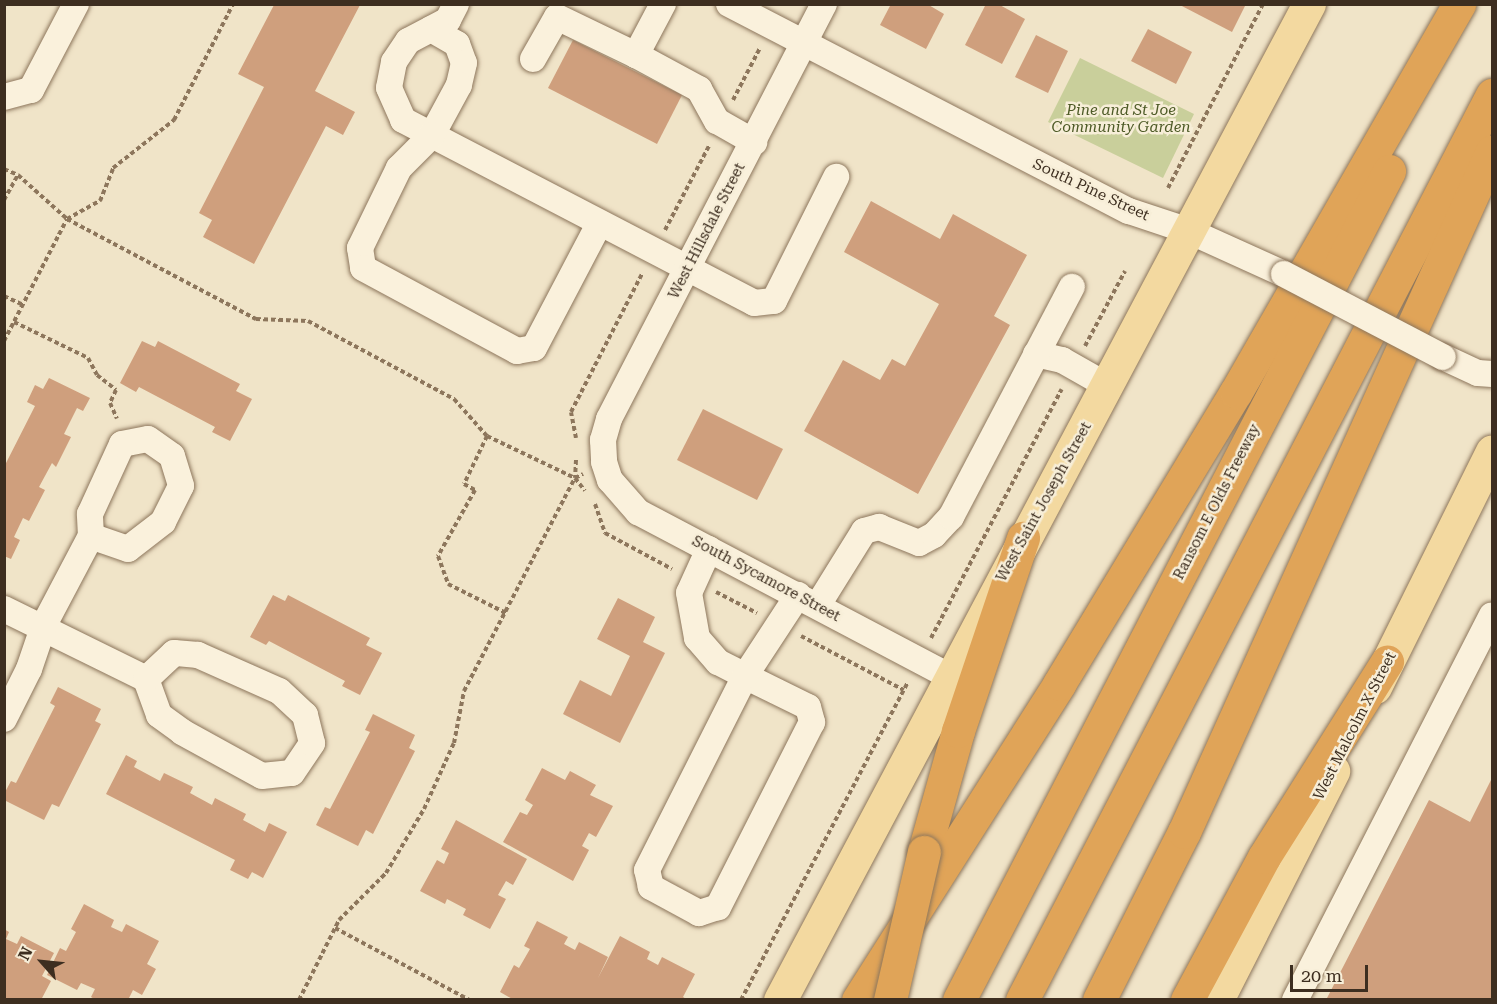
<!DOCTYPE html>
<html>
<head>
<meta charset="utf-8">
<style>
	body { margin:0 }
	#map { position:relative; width:1497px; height:1004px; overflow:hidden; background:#f0e4c8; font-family:"Roboto Serif",serif }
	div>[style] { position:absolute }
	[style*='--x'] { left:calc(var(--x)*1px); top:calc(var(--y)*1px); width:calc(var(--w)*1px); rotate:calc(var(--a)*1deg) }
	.green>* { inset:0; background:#c9cf9b }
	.building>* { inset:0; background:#cf9f7d }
	.path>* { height:4px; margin-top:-2px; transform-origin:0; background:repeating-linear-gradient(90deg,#8d765c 0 4.5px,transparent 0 7.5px) }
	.roads { filter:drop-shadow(0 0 2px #8d765c) drop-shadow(0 0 2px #8d765c) }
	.minor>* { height:26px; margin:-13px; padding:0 13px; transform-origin:13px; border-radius:13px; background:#faf1dc }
	.major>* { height:33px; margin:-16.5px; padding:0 16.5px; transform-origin:16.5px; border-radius:16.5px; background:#f3d9a0 }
	.highway>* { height:33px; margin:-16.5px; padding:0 16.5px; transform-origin:16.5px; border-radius:16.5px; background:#e0a458 }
	.bridges { filter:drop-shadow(0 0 2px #8d765c) drop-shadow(0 0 2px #8d765c) }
	.minor-bridge>* { height:26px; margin:-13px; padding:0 13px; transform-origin:13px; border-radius:13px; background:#faf1dc }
	.highway-bridge>* { height:33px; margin:-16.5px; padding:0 16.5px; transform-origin:16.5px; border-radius:16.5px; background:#e0a458 }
	span { translate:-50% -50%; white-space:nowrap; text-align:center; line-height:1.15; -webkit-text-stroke:5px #f7eed8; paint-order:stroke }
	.park-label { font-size:15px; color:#4d5a26; font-style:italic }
	.street-label { font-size:15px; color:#3d2e20 }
	.frame { position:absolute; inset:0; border:6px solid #3d2e20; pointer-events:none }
	.north { position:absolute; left:12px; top:932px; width:60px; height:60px; -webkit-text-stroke:4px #f7eed8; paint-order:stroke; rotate:297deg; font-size:16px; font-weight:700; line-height:24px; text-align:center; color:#3d2e20 }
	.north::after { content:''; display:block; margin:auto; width:21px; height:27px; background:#3d2e20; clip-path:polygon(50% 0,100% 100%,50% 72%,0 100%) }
	.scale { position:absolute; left:1290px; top:965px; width:78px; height:27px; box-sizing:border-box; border:3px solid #3d2e20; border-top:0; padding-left:8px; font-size:18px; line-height:21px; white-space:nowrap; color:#3d2e20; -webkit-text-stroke:4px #f7eed8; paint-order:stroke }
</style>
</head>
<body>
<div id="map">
	<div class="green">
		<i style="clip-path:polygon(1080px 58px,1194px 114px,1163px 178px,1048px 122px)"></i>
	</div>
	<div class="building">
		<i style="clip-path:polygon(891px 4px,927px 4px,944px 14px,926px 49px,880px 25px)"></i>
		<i style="clip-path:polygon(986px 4px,998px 4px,1025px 19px,1002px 64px,965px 45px)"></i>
		<i style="clip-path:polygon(1178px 4px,1242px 4px,1245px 6px,1232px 32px)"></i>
		<i style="clip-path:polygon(274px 5px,360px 5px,315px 91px,355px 112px,343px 135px,326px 126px,254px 264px,203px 237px,212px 220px,199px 213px,264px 87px,238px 74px)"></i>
		<i style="clip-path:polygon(1148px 29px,1192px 52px,1176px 84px,1131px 61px)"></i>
		<i style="clip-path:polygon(1036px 35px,1068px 51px,1048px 93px,1015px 77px)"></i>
		<i style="clip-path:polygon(573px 40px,682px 95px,657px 144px,548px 88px)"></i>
		<i style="clip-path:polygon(871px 201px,940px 239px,953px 214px,1027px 255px,994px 316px,1010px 325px,918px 494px,804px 431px,843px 360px,880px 380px,892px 359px,905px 366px,939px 304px,844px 252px)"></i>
		<i style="clip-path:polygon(142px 341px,155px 347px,158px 341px,240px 384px,236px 391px,252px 399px,230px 441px,212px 432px,215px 427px,139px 387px,136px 392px,120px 383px)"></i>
		<i style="clip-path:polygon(49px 378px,90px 398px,83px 411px,77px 408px,64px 434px,71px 437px,56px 467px,52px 463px,39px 487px,45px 490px,29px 521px,23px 518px,14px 537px,20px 540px,11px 559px,4px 556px,4px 467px,35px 406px,27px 402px,35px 385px,43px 389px)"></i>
		<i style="clip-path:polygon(703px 409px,783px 449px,757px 500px,677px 460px)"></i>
		<i style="clip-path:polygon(273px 595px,285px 601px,288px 595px,370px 638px,366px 645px,382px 653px,360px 695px,342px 686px,345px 681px,269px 641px,266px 645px,250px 637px)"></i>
		<i style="clip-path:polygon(618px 598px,655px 617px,643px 642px,665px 653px,620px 743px,563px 714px,580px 680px,611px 696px,630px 656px,597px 639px)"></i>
		<i style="clip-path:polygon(58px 687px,101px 709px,95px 721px,101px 724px,59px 807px,52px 804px,44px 820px,4px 800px,4px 794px,11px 781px,16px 783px,55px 706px,50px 703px)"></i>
		<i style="clip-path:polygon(373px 714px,415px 735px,409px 748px,415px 751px,373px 834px,366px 830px,358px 846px,316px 825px,325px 807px,330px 809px,370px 732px,365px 730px)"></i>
		<i style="clip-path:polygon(126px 755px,137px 761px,134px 767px,160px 781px,164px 773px,193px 787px,190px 793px,212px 805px,215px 798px,246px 814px,243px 820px,265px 832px,269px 823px,287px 832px,263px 878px,252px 872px,248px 879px,230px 870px,235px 860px,106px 794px)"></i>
		<i style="clip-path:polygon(542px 768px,565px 780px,570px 771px,596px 785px,590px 795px,613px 806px,596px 837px,589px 833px,582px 846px,589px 850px,573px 881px,503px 842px,520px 812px,527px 815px,533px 805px,525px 800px)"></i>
		<i style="clip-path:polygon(1492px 778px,1492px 1000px,1326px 1000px,1429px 800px,1470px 822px)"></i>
		<i style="clip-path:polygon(456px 820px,527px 859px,513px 885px,506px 881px,498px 895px,506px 899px,490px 929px,463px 915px,466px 909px,447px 899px,445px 904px,420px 891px,437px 860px,444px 864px,449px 853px,441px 849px)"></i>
		<i style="clip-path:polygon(84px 904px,114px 920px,111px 927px,122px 932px,126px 924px,159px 941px,147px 964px,156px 969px,142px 995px,133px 990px,128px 1000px,96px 1000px,91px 997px,95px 989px,81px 983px,77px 990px,47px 975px,60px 948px,66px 951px,76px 932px,71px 929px)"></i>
		<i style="clip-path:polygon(537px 921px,568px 937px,564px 944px,575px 950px,579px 942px,608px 957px,598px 978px,620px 936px,650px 952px,647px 959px,658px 965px,662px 957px,695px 974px,683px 997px,688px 1000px,514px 1000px,500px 992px,514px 965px,519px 968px,530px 949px,524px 946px)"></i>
		<i style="clip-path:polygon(4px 929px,9px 932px,6px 939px,17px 944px,21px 936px,54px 953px,42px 976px,51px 981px,41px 1000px,4px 1000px)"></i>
	</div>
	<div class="path">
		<i style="--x:733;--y:100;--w:59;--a:-62.6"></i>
		<i style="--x:4;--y:169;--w:15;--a:23"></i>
		<i style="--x:18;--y:175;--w:66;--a:41.9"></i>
		<i style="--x:67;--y:219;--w:214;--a:27.9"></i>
		<i style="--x:256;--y:319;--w:52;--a:2.2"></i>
		<i style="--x:308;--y:321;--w:166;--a:28.1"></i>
		<i style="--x:454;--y:399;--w:50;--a:48.3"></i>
		<i style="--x:487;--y:436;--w:98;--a:25.5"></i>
		<i style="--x:1168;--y:188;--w:207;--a:-62.7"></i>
		<i style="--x:4;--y:200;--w:29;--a:-61"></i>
		<i style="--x:665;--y:230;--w:95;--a:-62.4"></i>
		<i style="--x:4;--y:296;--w:21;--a:25"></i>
		<i style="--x:14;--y:322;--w:82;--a:25.9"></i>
		<i style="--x:88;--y:358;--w:19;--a:62"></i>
		<i style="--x:97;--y:375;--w:24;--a:38"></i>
		<i style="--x:116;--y:390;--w:14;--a:115"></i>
		<i style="--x:110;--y:403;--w:17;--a:66"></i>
		<i style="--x:4;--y:341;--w:137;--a:-62.7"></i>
		<i style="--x:67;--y:219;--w:38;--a:-29"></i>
		<i style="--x:100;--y:201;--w:35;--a:-68"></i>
		<i style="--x:113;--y:168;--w:78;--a:-38.2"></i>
		<i style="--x:174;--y:120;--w:130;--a:-63"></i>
		<i style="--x:1085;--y:346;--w:85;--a:-61.9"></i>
		<i style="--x:487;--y:436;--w:53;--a:115.6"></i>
		<i style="--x:464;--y:484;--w:13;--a:29"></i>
		<i style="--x:475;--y:490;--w:76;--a:119.3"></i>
		<i style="--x:438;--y:556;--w:30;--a:70"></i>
		<i style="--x:448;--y:584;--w:65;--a:26.6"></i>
		<i style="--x:576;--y:438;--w:26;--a:-101"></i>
		<i style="--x:571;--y:412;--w:155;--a:-62.8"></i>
		<i style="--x:576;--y:460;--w:18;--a:93"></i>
		<i style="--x:575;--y:478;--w:16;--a:52"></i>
		<i style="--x:595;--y:504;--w:31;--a:71"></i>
		<i style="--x:605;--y:533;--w:76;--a:28.2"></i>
		<i style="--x:716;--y:592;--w:46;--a:27.1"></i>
		<i style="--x:801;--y:636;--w:116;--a:27.7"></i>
		<i style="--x:931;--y:638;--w:281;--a:-62.3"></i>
		<i style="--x:335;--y:928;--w:152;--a:28.2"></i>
		<i style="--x:299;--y:1000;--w:89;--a:-63.4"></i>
		<i style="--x:339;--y:920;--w:66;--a:-45"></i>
		<i style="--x:386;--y:873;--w:74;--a:-59.3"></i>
		<i style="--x:424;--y:809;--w:72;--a:-65.6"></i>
		<i style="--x:454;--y:743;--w:53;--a:-79.1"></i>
		<i style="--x:464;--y:691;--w:240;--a:-62.5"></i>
		<i style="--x:575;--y:478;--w:9;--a:-27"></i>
		<i style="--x:741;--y:1000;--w:359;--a:-62.3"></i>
	</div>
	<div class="roads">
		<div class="minor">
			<i style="--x:456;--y:4;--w:18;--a:117"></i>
			<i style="--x:448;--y:20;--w:45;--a:152.3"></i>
			<i style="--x:408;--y:41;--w:25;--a:124"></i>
			<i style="--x:394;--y:62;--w:26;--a:101"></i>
			<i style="--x:389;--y:88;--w:35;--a:66"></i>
			<i style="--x:403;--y:120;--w:396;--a:27.5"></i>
			<i style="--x:754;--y:303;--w:20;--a:-6"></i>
			<i style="--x:774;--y:301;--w:139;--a:-63.4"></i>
			<i style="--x:663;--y:4;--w:58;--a:117.9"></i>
			<i style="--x:636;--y:55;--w:72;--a:28.4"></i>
			<i style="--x:699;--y:89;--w:37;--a:61"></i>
			<i style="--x:717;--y:121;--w:43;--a:29.6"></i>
			<i style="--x:729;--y:4;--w:450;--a:27.4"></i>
			<i style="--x:1129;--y:211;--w:63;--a:18.4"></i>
			<i style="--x:1189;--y:231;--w:104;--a:24.4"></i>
			<i style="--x:824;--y:4;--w:467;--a:117.4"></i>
			<i style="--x:609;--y:419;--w:22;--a:106"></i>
			<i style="--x:603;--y:440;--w:22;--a:87"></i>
			<i style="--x:604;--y:462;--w:19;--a:72"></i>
			<i style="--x:610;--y:480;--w:43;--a:48.8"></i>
			<i style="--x:638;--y:512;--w:352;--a:27.8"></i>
			<i style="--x:431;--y:29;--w:30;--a:30"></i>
			<i style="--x:457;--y:44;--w:20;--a:70"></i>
			<i style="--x:464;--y:63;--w:23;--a:103"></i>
			<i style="--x:459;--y:85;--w:57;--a:118.4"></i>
			<i style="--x:432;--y:135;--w:47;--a:135"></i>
			<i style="--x:399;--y:168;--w:89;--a:116"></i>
			<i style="--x:360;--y:248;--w:20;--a:81"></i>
			<i style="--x:363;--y:268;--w:175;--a:28.3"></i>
			<i style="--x:517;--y:351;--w:17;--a:-10"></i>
			<i style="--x:534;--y:348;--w:140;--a:-62.3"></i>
			<i style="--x:533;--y:59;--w:48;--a:-60.3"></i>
			<i style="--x:557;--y:17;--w:88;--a:25.7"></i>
			<i style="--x:4;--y:97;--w:28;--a:-15"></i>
			<i style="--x:31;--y:90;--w:97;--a:-62.4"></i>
			<i style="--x:1036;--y:354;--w:27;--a:13"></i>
			<i style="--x:1062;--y:360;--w:53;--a:29.5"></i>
			<i style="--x:1443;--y:357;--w:38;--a:25"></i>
			<i style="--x:1478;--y:373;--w:14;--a:4"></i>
			<i style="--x:709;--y:549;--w:48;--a:114.4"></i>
			<i style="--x:689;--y:593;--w:46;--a:79.9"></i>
			<i style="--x:697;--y:638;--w:32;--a:49"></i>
			<i style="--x:718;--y:662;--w:30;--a:27"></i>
			<i style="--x:745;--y:676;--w:70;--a:26.2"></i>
			<i style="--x:808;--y:707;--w:16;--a:75"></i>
			<i style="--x:812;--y:722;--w:208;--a:116.9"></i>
			<i style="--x:718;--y:907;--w:20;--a:162"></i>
			<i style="--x:699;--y:913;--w:55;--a:-151.6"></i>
			<i style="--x:651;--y:887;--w:17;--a:-103"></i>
			<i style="--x:647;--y:870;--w:217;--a:-63.2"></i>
			<i style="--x:745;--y:676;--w:97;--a:-56.8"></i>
			<i style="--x:818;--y:605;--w:87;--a:-58.1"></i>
			<i style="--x:864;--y:531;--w:16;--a:-15"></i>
			<i style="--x:879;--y:527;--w:43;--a:21.8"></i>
			<i style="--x:919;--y:543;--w:17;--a:-28"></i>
			<i style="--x:934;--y:535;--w:25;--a:-47"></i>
			<i style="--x:951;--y:517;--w:260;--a:-62.3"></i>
			<i style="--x:4;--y:609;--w:158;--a:26.2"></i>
			<i style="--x:146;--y:679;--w:38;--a:70"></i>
			<i style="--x:159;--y:715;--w:29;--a:36"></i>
			<i style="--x:182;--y:732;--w:91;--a:28.8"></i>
			<i style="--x:262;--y:776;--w:30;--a:-6"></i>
			<i style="--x:292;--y:773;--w:36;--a:-56"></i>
			<i style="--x:312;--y:743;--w:29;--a:-104"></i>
			<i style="--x:305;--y:715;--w:35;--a:-137"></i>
			<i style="--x:279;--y:691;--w:89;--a:-156"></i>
			<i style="--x:198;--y:655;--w:24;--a:-175"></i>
			<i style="--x:174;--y:653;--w:38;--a:137"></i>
			<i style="--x:4;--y:719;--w:56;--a:-63.4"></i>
			<i style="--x:29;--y:669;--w:46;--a:-71.2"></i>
			<i style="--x:44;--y:625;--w:101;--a:-62.2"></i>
			<i style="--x:91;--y:536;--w:22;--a:-93"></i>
			<i style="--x:90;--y:514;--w:77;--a:-65.4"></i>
			<i style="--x:122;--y:444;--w:26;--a:-11"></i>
			<i style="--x:148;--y:439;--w:29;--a:35"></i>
			<i style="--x:172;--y:456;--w:31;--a:73"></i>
			<i style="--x:181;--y:486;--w:40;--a:116.6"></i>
			<i style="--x:163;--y:522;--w:44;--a:142.4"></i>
			<i style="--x:128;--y:549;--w:39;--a:-161"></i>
			<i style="--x:1295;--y:1000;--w:432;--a:-62.9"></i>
		</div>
		<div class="major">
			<i style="--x:1375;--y:687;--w:263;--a:-63.6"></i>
			<i style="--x:780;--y:1000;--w:1128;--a:-62.03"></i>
			<i style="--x:1217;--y:1000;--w:257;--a:-63.1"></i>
		</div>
		<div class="highway">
			<i style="--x:924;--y:852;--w:126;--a:-74.3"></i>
			<i style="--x:958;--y:731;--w:204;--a:-71.4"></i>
			<i style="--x:858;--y:1000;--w:375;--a:-57.5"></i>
			<i style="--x:1059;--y:684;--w:341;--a:-58.8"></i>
			<i style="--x:1236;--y:392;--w:448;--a:-60.1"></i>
			<i style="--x:959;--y:1000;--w:934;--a:-62.58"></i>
			<i style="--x:1022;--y:1000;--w:1020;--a:-62.56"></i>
			<i style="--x:1099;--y:1000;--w:188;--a:-63.2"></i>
			<i style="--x:1184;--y:832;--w:747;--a:-65.66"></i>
			<i style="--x:1187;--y:1000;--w:162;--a:-61.7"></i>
			<i style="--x:1264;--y:857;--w:231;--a:-57.8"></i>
		</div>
	</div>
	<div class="bridges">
		<div class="minor-bridge">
			<i style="--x:1284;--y:274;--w:179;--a:27.6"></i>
		</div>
		<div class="highway-bridge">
			<i style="--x:890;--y:1000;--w:152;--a:-77.1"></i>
		</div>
	</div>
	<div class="park-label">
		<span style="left:1121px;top:119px">Pine and St Joe<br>Community Garden</span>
	</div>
	<div class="street-label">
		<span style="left:1091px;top:190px;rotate:25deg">South Pine Street</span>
		<span style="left:707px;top:231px;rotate:-63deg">West Hillsdale Street</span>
		<span style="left:1044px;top:502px;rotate:-61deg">West Saint Joseph Street</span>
		<span style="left:1217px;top:502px;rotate:-63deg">Ransom E Olds Freeway</span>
		<span style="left:766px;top:579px;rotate:28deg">South Sycamore Street</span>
		<span style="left:1355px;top:726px;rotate:-63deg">West Malcolm X Street</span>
	</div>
	<div class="frame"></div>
	<div class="north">N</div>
	<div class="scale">20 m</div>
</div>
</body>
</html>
